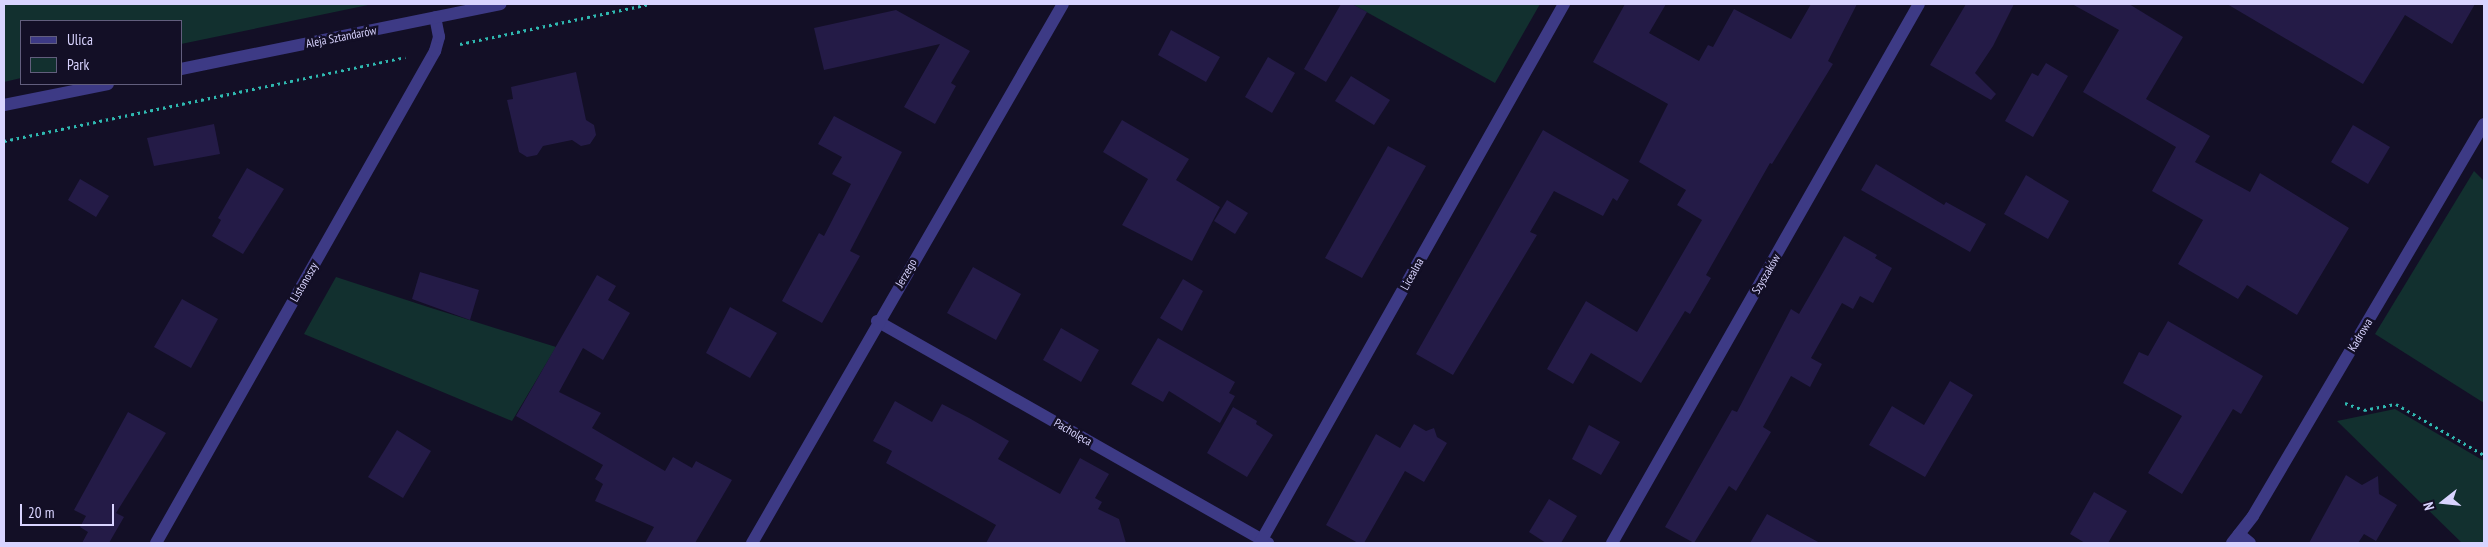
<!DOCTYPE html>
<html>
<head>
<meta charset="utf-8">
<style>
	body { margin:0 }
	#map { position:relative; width:2488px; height:547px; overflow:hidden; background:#130f26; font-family:"PT Sans Narrow",sans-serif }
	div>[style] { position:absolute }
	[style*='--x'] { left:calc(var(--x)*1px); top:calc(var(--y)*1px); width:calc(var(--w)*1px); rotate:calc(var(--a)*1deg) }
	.green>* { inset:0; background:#12302f }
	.building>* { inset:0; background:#241b47 }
	.path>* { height:3px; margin-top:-1.5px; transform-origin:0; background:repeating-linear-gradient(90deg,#2fb8b0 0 2.5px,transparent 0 6.5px) }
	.minor>* { height:12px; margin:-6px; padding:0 6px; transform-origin:6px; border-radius:6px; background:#3d3a85 }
	.tertiary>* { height:12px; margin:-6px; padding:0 6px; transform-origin:6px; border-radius:6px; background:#3d3a85 }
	span { translate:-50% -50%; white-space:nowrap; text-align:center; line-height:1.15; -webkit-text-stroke:5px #130f26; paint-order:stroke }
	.street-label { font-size:12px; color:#d9d4ff }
	.frame { position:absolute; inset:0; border:5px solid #d9d4ff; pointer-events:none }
	.legend { position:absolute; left:20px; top:20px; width:162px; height:65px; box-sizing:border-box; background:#130f26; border:1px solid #625e7d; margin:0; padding:6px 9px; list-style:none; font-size:15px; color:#d9d4ff }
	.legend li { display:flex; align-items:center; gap:10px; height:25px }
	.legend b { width:25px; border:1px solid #625e7d }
	.north { position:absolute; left:2418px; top:477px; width:50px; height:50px; -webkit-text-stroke:4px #130f26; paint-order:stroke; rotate:254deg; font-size:14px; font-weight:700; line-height:20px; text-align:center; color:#d9d4ff }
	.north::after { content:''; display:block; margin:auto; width:18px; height:22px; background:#d9d4ff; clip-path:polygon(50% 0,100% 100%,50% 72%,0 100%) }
	.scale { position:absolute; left:20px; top:504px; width:94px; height:22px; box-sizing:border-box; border:2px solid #d9d4ff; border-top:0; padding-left:6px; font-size:15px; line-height:18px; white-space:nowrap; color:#d9d4ff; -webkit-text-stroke:4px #130f26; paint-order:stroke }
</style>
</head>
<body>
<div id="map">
	<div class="green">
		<i style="clip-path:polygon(4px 4px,373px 4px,181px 44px,181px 21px,21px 21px,21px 78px,4px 82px)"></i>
		<i style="clip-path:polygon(1352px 4px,1540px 4px,1495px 83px)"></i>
		<i style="clip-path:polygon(2474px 171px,2484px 181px,2484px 403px,2375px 334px)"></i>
		<i style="clip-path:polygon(336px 277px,428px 307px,556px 347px,512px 421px,304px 334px)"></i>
		<i style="clip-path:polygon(2395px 409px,2484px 461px,2484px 543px,2462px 543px,2337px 421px)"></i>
	</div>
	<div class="building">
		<i style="clip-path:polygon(1341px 4px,1352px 4px,1367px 12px,1326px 82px,1304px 69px)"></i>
		<i style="clip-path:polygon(1625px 4px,1666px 4px,1649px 33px,1699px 61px,1708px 45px,1713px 47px,1734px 9px,1791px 39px,1811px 4px,1857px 4px,1828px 61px,1833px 64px,1772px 164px,1770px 163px,1706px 275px,1711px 278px,1690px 314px,1685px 311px,1641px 383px,1591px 353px,1573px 384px,1547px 369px,1586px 301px,1637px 332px,1702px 220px,1677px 205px,1686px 190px,1639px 162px,1668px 104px,1593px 62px)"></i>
		<i style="clip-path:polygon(1966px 4px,2014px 4px,1993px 46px,1975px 73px,1996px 94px,1991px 100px,1930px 65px)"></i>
		<i style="clip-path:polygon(2072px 4px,2129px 4px,2183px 37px,2146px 99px,2210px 136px,2195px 162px,2250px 192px,2260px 173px,2349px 228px,2297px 315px,2247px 285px,2238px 299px,2178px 264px,2203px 220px,2152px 191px,2176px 147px,2083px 92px,2119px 30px)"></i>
		<i style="clip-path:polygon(2227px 4px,2475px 4px,2452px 44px,2405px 15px,2363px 84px)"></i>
		<i style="clip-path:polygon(896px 10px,970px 51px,951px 83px,956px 86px,935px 124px,904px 107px,940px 44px,824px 70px,814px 28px)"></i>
		<i style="clip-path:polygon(1171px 30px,1220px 57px,1206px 82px,1158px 55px)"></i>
		<i style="clip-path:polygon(1268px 57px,1295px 73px,1272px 113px,1245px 97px)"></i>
		<i style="clip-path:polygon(2046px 63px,2068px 76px,2033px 137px,2005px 121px,2032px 73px,2038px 76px)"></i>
		<i style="clip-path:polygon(576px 72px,586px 120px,594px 125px,596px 135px,590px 144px,581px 146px,572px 140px,543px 146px,537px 155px,527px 157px,519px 152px,507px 100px,513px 99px,511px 87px)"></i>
		<i style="clip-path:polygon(1351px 76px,1390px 100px,1374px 125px,1335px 101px)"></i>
		<i style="clip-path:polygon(834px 116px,902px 152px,850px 251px,860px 256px,822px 323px,782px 301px,819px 233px,824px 236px,851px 184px,832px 174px,842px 157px,818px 144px)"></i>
		<i style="clip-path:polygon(1122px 120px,1189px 159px,1176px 180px,1220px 207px,1192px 261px,1122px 225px,1148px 179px,1103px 152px)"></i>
		<i style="clip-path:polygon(214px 124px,220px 154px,154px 166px,147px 138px)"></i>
		<i style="clip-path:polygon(2353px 125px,2390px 147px,2368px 184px,2331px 162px)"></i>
		<i style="clip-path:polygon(1543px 130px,1629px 180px,1617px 201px,1613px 198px,1603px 216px,1554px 191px,1530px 232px,1537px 235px,1453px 375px,1416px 354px)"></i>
		<i style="clip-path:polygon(1388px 146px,1426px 166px,1362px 278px,1325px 258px)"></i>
		<i style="clip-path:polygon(1876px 164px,1944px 205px,1946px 202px,1986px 224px,1970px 252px,1861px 190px)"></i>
		<i style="clip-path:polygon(247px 168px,284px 189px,243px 254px,212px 236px,221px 220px,218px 218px)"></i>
		<i style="clip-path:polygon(2026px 175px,2069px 201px,2048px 239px,2004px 214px)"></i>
		<i style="clip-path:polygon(80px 179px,109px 196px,96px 217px,68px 200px)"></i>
		<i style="clip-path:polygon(1227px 200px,1248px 213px,1235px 234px,1214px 221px)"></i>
		<i style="clip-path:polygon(1844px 236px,1877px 255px,1875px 258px,1892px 268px,1873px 303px,1860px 296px,1853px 309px,1842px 303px,1811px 358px,1822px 364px,1810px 387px,1791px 376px,1763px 427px,1771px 432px,1736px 491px,1729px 486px,1694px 543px,1665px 527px,1732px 410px,1737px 412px,1791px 309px,1799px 314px)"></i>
		<i style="clip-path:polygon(973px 267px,1021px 294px,996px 340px,947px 313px)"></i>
		<i style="clip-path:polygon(420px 272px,479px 290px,470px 320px,412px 299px)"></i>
		<i style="clip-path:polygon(597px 275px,616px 286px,608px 300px,630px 313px,603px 360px,583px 348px,559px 392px,601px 413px,592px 428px,665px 471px,673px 457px,692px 468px,696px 461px,732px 480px,695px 543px,645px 543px,654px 527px,595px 501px,603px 484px,595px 479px,603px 465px,516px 416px)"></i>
		<i style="clip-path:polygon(1183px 279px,1203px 291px,1182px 331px,1160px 318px)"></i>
		<i style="clip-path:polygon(182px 299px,218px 319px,191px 368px,154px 347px)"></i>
		<i style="clip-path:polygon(730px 307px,777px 333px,750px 378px,706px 353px)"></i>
		<i style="clip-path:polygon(2168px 321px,2263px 376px,2241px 414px,2233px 409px,2182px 494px,2148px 473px,2182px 416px,2123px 383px,2139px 352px,2148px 356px)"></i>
		<i style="clip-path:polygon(1061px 328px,1099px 350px,1081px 382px,1043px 360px)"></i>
		<i style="clip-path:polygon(1158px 338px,1235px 382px,1229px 393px,1235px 396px,1220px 423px,1169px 391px,1163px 402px,1131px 384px)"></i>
		<i style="clip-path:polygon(1950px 381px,1973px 395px,1925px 477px,1869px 445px,1892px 406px,1924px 425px)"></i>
		<i style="clip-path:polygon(895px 401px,932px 422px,942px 404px,969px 418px,1009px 441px,998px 459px,1060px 494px,1080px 458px,1109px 474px,1095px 498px,1102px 502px,1098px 509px,1119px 519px,1126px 543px,986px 543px,996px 525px,886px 463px,892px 451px,873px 441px)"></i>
		<i style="clip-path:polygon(1233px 407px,1257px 421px,1256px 424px,1273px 435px,1247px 477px,1207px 453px)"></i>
		<i style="clip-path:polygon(128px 412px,166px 433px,116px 513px,124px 517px,109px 543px,82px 543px,88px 532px,80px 527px,86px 516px,74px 510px)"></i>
		<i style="clip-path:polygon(1414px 424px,1426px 431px,1434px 428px,1437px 437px,1447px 443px,1424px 482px,1405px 471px,1364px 543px,1358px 543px,1326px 525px,1376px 434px,1400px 448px)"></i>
		<i style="clip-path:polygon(1589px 425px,1620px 442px,1601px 475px,1572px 459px)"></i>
		<i style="clip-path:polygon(397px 430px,431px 451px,403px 498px,368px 477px)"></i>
		<i style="clip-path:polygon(2346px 475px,2362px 485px,2378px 476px,2379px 494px,2397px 505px,2376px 541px,2364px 534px,2358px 543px,2309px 543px)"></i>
		<i style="clip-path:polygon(2094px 492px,2127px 511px,2108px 543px,2085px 543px,2070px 534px)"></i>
		<i style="clip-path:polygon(1549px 499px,1577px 516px,1561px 543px,1546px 543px,1529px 532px)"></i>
		<i style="clip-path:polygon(1767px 514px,1820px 543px,1750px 543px)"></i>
	</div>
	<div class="path">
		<i style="--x:460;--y:44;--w:194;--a:-11.9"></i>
		<i style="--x:4;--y:141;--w:410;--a:-11.8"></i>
		<i style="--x:2345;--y:403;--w:20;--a:20"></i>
		<i style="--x:2364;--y:410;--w:33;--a:-11"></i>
		<i style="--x:2396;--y:404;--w:102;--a:30.1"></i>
	</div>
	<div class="minor">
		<i style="--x:877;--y:321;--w:450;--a:29.6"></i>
		<i style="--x:2239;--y:534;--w:14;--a:39"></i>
		<i style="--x:156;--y:543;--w:566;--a:-60.44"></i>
		<i style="--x:435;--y:51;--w:15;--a:-74"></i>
		<i style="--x:439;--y:37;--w:20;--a:-101"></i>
		<i style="--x:752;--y:543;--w:622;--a:-60.02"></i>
		<i style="--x:1260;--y:543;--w:619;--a:-60.58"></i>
		<i style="--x:1612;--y:543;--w:620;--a:-60.34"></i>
		<i style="--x:2232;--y:543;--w:34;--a:-52"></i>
		<i style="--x:2253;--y:516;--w:455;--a:-59.5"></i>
	</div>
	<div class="tertiary">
		<i style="--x:181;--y:69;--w:326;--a:-11.5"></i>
		<i style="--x:4;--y:105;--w:106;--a:-11.4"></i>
	</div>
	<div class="street-label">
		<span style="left:341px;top:37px;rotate:-11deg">Aleja Sztandarów</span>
		<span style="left:906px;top:273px;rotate:-60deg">Jerzego</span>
		<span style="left:1412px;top:274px;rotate:-61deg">Licealna</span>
		<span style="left:1766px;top:274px;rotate:-60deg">Szyszaków</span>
		<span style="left:304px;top:282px;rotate:-60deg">Listonoszy</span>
		<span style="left:2360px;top:335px;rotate:-59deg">Kadrowa</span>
		<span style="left:1073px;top:432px;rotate:30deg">Pacholęca</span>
	</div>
	<div class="frame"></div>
	<ul class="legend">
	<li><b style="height:6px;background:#3d3a85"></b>Ulica</li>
	<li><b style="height:14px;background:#12302f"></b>Park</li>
	</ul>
	<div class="north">N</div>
	<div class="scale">20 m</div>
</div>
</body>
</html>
